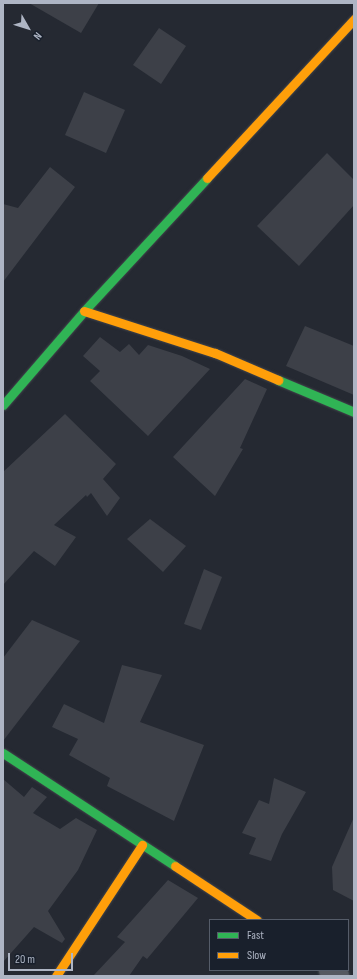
<!DOCTYPE html>
<html>
<head>
<meta charset="utf-8">
<style>
	body { margin:0 }
	#map { position:relative; width:357px; height:979px; overflow:hidden; background:#252932; font-family:"Sofia Sans Condensed",sans-serif }
	div>[style] { position:absolute }
	[style*='--x'] { left:calc(var(--x)*1px); top:calc(var(--y)*1px); width:calc(var(--w)*1px); rotate:calc(var(--a)*1deg) }
	.building>* { inset:0; background:#3d4048 }
	.roads { filter:drop-shadow(0 0 1px #41444b) drop-shadow(0 0 1px #41444b) }
	.street>* { height:22px; margin:-11px; padding:0 11px; transform-origin:11px; border-radius:11px; background:#565961 }
	.fast>* { height:9px; margin:-4.5px; padding:0 4.5px; transform-origin:4.5px; border-radius:4.5px; background:#30b455 }
	.slow>* { height:9px; margin:-4.5px; padding:0 4.5px; transform-origin:4.5px; border-radius:4.5px; background:#ff9f0a }
	span { translate:-50% -50%; white-space:nowrap; text-align:center; line-height:1.15; -webkit-text-stroke:3.5px #19202c; paint-order:stroke }
	.frame { position:absolute; inset:0; border:4px solid #aeb5c4; pointer-events:none }
	.legend { position:absolute; left:209px; top:919px; width:140px; height:52px; box-sizing:border-box; background:#19202c; border:1px solid #555c69; margin:0; padding:5px 7px; list-style:none; font-size:12px; color:#aeb5c4 }
	.legend li { display:flex; align-items:center; gap:8px; height:20px }
	.legend b { width:20px; border:1px solid #555c69 }
	.north { position:absolute; left:8px; top:8px; width:40px; height:40px; -webkit-text-stroke:3px #19202c; paint-order:stroke; rotate:129deg; font-size:11px; font-weight:700; line-height:16px; text-align:center; color:#aeb5c4 }
	.north::after { content:''; display:block; margin:auto; width:14px; height:18px; background:#aeb5c4; clip-path:polygon(50% 0,100% 100%,50% 72%,0 100%) }
	.scale { position:absolute; left:8px; top:953px; width:65px; height:18px; box-sizing:border-box; border:2px solid #aeb5c4; border-top:0; padding-left:5px; font-size:12px; line-height:14px; white-space:nowrap; color:#aeb5c4; -webkit-text-stroke:3px #19202c; paint-order:stroke }
</style>
</head>
<body>
<div id="map">
	<div class="building">
		<i style="clip-path:polygon(29px 3px,99px 3px,81px 33px)"></i>
		<i style="clip-path:polygon(159px 28px,186px 46px,161px 84px,133px 65px)"></i>
		<i style="clip-path:polygon(84px 92px,125px 110px,106px 153px,65px 135px)"></i>
		<i style="clip-path:polygon(327px 153px,354px 180px,354px 205px,299px 266px,257px 226px)"></i>
		<i style="clip-path:polygon(50px 167px,75px 187px,3px 282px,3px 204px,18px 208px)"></i>
		<i style="clip-path:polygon(305px 326px,354px 346px,354px 395px,286px 366px)"></i>
		<i style="clip-path:polygon(100px 337px,120px 352px,129px 344px,139px 355px,148px 345px,182px 356px,210px 369px,148px 436px,90px 381px,100px 371px,83px 356px)"></i>
		<i style="clip-path:polygon(245px 379px,267px 389px,240px 448px,243px 449px,215px 496px,173px 457px)"></i>
		<i style="clip-path:polygon(65px 414px,116px 464px,103px 479px,120px 498px,107px 516px,91px 493px,87px 497px,86px 495px,54px 525px,76px 537px,55px 566px,34px 551px,3px 585px,3px 472px)"></i>
		<i style="clip-path:polygon(150px 519px,186px 546px,163px 572px,127px 539px)"></i>
		<i style="clip-path:polygon(204px 569px,222px 577px,201px 630px,184px 624px)"></i>
		<i style="clip-path:polygon(32px 620px,80px 641px,3px 741px,3px 658px)"></i>
		<i style="clip-path:polygon(122px 665px,162px 675px,140px 722px,204px 745px,174px 821px,107px 786px,110px 778px,69px 755px,78px 739px,52px 727px,64px 704px,104px 723px)"></i>
		<i style="clip-path:polygon(274px 778px,306px 792px,282px 834px,271px 861px,249px 854px,256px 838px,242px 833px,259px 800px,269px 804px)"></i>
		<i style="clip-path:polygon(3px 779px,24px 797px,32px 787px,47px 797px,33px 813px,60px 829px,76px 818px,97px 830px,78px 870px,48px 911px,65px 939px,62px 943px,34px 927px,3px 962px)"></i>
		<i style="clip-path:polygon(354px 817px,354px 901px,333px 890px,332px 867px)"></i>
		<i style="clip-path:polygon(168px 880px,198px 898px,147px 959px,143px 956px,129px 976px,93px 976px,125px 942px,117px 937px)"></i>
	</div>
	<div class="roads">
		<div class="street">
			<i style="--x:330;--y:970;--w:10;--a:37"></i>
		</div>
		<div class="fast">
			<i style="--x:278;--y:380;--w:82;--a:22.8"></i>
			<i style="--x:3;--y:405;--w:124;--a:-49.2"></i>
			<i style="--x:84;--y:311;--w:181;--a:-47.2"></i>
			<i style="--x:3;--y:753;--w:206;--a:33.3"></i>
		</div>
		<div class="slow">
			<i style="--x:207;--y:178;--w:217;--a:-47.2"></i>
			<i style="--x:84;--y:311;--w:138;--a:17.8"></i>
			<i style="--x:215;--y:353;--w:69;--a:23.2"></i>
			<i style="--x:175;--y:866;--w:98;--a:33.4"></i>
			<i style="--x:56;--y:976;--w:157;--a:-56.7"></i>
		</div>
	</div>
	<div class="frame"></div>
	<ul class="legend">
	<li><b style="height:5px;background:#30b455"></b>Fast</li>
	<li><b style="height:5px;background:#ff9f0a"></b>Slow</li>
	</ul>
	<div class="north">N</div>
	<div class="scale">20 m</div>
</div>
</body>
</html>
